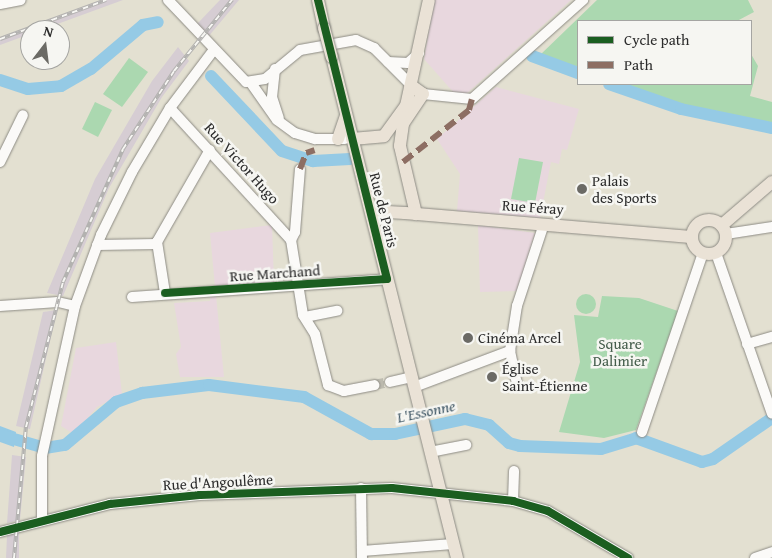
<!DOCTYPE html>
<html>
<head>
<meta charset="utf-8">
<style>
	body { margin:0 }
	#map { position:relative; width:772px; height:558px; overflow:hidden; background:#e3e0d1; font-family:"Gentium Book Plus",serif }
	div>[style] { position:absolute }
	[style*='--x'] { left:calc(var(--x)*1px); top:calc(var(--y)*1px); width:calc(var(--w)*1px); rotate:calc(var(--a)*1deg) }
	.built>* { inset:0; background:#e8d7de }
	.industrial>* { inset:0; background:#d6cdd3 }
	.green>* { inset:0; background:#abd8b0 }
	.round { border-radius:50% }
	.water>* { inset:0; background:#95cae5 }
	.river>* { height:12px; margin:-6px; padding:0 6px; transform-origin:6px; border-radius:6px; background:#95cae5 }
	.minor-tunnel>* { height:10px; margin-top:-5px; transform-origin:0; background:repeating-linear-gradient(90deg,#bebcb0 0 10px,transparent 0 15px) }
	.roads { filter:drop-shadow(0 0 1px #8d8b84) drop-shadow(0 0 1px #8d8b84) }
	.minor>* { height:10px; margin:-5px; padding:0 5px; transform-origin:5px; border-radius:5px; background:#fbfaf8 }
	.major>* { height:12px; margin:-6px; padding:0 6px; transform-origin:6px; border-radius:6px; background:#eae2d6 }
	.major>.ring { margin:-6px; padding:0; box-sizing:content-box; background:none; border:12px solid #eae2d6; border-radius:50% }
	.rail>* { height:4px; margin-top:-2px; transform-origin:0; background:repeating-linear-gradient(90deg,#f6f6f2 0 5.5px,#b3b2b0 0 11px); box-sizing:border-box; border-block:1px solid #b3b2b0 }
	.bridges { filter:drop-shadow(0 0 1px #8d8b84) drop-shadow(0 0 1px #8d8b84) }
	.major-bridge>* { height:12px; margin:-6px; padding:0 6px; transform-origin:6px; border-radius:6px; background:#eae2d6 }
	.quiet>* { height:6px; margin-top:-3px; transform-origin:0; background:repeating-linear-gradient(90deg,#8d6e63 0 12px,transparent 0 18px) }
	.cycleway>* { height:8px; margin:-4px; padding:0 4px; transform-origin:4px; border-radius:4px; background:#1b5e20 }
	.dots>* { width:14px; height:14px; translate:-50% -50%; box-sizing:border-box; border:2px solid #f6f6f2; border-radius:50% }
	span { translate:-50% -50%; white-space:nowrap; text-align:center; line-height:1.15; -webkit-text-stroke:5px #f6f6f2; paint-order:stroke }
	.street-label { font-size:15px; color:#2b2b2b }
	.poi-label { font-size:15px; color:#2b2b2b }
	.left { translate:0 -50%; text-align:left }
	.park-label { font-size:15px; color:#445d4b }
	.water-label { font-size:16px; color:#415866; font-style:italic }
	.legend { position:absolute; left:577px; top:20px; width:175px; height:65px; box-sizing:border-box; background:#f6f6f2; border:1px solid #a5a5a2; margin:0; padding:6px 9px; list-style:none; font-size:15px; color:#2b2b2b }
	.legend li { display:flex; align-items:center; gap:10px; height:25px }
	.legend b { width:25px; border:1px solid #a5a5a2 }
	.north { position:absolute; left:20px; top:20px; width:50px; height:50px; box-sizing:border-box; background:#f6f6f2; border:1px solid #a5a5a2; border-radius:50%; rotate:15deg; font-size:14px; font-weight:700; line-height:20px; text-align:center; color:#2b2b2b }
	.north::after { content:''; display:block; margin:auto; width:18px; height:22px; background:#6b6a65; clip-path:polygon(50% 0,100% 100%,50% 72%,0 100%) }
</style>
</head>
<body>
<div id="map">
	<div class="built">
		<i style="clip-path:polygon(434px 0,571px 0,465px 95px,454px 93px,424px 59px)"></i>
		<i style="clip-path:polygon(496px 87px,579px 109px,567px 150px,562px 149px,559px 164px,551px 162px,540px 218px,457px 211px,460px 174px,437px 139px)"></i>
		<i style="clip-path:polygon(272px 225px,274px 282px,215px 287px,210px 233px)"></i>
		<i style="clip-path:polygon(478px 225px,535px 233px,517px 291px,480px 292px)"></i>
		<i style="clip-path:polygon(210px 295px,216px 295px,224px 377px,180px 377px,176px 354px,181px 347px,174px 303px,210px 301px)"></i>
		<i style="clip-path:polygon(116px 342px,122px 394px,97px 407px,74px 434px,61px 426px,76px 348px)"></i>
	</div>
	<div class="industrial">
		<i style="clip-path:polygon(102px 0,123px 0,0 45px,0 38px)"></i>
		<i style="clip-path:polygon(220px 0,239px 0,208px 37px,197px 24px)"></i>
		<i style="clip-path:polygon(178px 47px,189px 61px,162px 97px,109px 188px,63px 296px,47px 293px,95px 179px,152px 81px)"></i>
		<i style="clip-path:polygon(57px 310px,30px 429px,16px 426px,43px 312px)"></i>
		<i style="clip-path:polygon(12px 455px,26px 457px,20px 520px,7px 523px)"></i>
		<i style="clip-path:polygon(19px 532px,19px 558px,6px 558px,7px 535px)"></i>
	</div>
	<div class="green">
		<i style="clip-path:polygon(597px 0,748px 0,754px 12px,737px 21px,578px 21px,578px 69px,540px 55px)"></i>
		<i style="clip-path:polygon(751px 54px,758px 66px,750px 96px,772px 102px,772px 125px,668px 101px,620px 84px,751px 84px)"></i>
		<i style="clip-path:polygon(129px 58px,148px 72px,122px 107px,103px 94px)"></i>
		<i style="clip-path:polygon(95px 102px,112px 110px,98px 137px,82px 129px)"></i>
		<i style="clip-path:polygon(519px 158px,543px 162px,535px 203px,511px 199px)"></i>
		<i class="round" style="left:576px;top:294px;width:20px;height:20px"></i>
		<i style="clip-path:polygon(602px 296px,639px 298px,678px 311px,636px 430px,604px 438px,559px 432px,580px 362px,574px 315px,598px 317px)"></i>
	</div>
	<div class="water">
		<i style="clip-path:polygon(0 426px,16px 432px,14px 447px,0 442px)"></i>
	</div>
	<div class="river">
		<i style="--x:532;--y:56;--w:49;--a:20.3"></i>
		<i style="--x:211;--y:76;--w:103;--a:46.6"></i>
		<i style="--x:282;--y:151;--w:33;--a:18"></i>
		<i style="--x:313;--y:161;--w:37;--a:-3"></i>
		<i style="--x:0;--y:80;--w:29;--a:18"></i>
		<i style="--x:28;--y:89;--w:33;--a:-5"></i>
		<i style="--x:61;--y:86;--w:34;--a:-30"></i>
		<i style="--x:91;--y:69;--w:68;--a:-40.2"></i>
		<i style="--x:143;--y:25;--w:15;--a:-11"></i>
		<i style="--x:609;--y:84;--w:76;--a:19.1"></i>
		<i style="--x:681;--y:109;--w:93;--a:11.8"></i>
		<i style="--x:0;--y:435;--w:47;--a:16.1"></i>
		<i style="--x:45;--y:448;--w:20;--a:-9"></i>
		<i style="--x:65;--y:445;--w:67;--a:-40.1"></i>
		<i style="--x:116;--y:402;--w:28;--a:-19"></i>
		<i style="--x:142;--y:393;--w:67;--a:-6.8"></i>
		<i style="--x:209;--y:385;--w:96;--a:7.2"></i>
		<i style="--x:304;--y:397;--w:77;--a:28.9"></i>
		<i style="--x:371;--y:434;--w:24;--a:0"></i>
		<i style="--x:395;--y:434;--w:72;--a:-12.1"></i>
		<i style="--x:465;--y:419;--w:25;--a:14"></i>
		<i style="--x:489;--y:425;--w:27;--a:42"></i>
		<i style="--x:509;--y:443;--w:11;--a:15"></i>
		<i style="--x:520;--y:446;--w:81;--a:2.1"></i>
		<i style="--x:601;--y:449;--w:37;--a:-17"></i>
		<i style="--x:636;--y:438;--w:70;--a:20"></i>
		<i style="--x:702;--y:462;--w:11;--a:-15"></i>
		<i style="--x:713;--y:459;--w:72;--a:-34.8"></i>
	</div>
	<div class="minor-tunnel">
		<i style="--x:374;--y:385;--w:16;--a:-11"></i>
	</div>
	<div class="roads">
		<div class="minor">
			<i style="--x:168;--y:0;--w:113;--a:46.4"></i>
			<i style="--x:246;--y:82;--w:19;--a:-9"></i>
			<i style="--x:265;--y:79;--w:45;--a:-39.6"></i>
			<i style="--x:300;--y:50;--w:57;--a:-10.1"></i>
			<i style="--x:356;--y:40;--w:20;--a:24"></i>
			<i style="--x:374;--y:48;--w:55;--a:45"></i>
			<i style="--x:0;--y:4;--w:21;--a:-11"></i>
			<i style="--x:388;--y:62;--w:20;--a:3"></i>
			<i style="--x:408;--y:63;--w:15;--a:-42"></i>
			<i style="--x:275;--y:69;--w:28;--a:96"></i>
			<i style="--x:272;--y:97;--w:22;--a:72"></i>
			<i style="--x:251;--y:83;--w:45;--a:54.9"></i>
			<i style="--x:277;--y:120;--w:22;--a:36"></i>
			<i style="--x:295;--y:133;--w:21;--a:17"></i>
			<i style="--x:315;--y:139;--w:30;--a:0"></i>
			<i style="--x:423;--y:94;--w:49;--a:5.8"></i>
			<i style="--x:472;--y:99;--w:149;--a:-41.7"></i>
			<i style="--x:170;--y:108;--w:179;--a:47.5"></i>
			<i style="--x:291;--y:240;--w:76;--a:80.9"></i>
			<i style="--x:303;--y:315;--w:22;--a:58"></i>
			<i style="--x:315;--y:334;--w:53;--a:75.7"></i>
			<i style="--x:328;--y:385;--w:17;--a:21"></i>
			<i style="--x:344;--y:391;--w:31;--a:-11"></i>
			<i style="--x:0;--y:162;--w:52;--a:-63.9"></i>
			<i style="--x:726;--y:234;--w:47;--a:-8.7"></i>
			<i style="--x:291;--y:240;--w:9;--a:-63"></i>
			<i style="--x:295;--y:232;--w:63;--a:-85.5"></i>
			<i style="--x:97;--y:245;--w:60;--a:-1"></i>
			<i style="--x:716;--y:253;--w:170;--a:70.8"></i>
			<i style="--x:165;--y:293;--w:52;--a:-98.9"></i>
			<i style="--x:157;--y:242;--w:106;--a:-60.1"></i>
			<i style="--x:132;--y:297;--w:256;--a:-4"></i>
			<i style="--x:0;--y:306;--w:58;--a:-3.9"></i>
			<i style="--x:58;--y:302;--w:17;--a:13"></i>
			<i style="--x:305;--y:317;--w:33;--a:-11"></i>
			<i style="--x:747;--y:344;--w:26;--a:-16"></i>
			<i style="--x:510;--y:351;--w:35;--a:78"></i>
			<i style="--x:390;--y:382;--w:22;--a:-13"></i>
			<i style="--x:414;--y:387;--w:103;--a:-20.6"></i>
			<i style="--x:510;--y:351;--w:46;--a:-81.2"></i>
			<i style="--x:517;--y:306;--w:86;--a:-71.8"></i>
			<i style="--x:642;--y:432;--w:189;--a:-71.2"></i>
			<i style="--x:430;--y:452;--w:37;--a:-11"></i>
			<i style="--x:361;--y:488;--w:70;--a:89.2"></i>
			<i style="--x:513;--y:501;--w:30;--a:-88"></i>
			<i style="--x:42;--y:519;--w:63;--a:-90"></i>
			<i style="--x:42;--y:456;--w:154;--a:-77.6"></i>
			<i style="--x:75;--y:306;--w:76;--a:-69.9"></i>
			<i style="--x:101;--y:235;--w:70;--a:-63.8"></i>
			<i style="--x:132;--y:172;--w:74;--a:-59.3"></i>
			<i style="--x:170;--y:108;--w:71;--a:-53"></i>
			<i style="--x:0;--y:532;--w:114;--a:-14.3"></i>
			<i style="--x:110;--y:504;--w:90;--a:-5.7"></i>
			<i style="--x:200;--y:495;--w:192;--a:-2.1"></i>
			<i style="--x:392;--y:488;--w:122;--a:6.1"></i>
			<i style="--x:513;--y:501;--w:36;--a:16"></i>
			<i style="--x:548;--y:511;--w:93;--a:30.4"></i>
			<i style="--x:362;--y:551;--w:91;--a:-4.4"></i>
			<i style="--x:755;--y:558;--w:18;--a:-19"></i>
		</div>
		<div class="major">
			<i style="--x:318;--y:0;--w:29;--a:78"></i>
			<i style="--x:332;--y:57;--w:516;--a:75.99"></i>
			<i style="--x:413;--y:87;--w:12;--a:35"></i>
			<i style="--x:423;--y:94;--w:36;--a:124"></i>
			<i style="--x:403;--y:124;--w:22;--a:98"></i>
			<i style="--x:400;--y:146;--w:70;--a:76.8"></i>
			<i style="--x:338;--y:139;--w:24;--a:-71"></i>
			<i style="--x:352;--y:139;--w:32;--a:-5"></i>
			<i style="--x:384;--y:136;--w:37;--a:-54"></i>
			<i style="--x:406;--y:106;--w:108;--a:-77.8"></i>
			<i style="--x:373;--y:218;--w:15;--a:-23"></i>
			<i style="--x:387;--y:212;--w:18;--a:3"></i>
			<i style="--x:405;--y:213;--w:287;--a:4.8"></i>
			<i class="ring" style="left:692px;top:220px;width:22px;height:22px"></i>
			<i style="--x:722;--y:225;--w:66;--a:-40.7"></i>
		</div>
	</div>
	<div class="rail">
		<i style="--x:0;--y:39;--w:113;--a:-20.2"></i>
		<i style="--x:14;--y:558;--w:132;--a:-84.8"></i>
		<i style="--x:26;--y:427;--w:150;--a:-75.7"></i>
		<i style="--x:63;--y:282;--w:146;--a:-65.7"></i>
		<i style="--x:123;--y:149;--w:93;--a:-56.8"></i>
		<i style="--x:174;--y:71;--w:92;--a:-50.8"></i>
	</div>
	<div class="bridges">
		<div class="major-bridge">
			<i style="--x:324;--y:28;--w:30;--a:75"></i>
		</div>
	</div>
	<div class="quiet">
		<i style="--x:403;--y:162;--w:84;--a:-38.2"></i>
		<i style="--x:469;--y:110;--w:11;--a:-75"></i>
		<i style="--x:300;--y:169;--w:17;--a:-69"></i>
		<i style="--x:306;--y:153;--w:9;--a:-18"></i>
	</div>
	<div class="cycleway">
		<i style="--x:165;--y:293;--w:222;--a:-3.6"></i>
		<i style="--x:387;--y:279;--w:287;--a:-103.9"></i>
		<i style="--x:0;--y:532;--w:114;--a:-14.3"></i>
		<i style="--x:110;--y:504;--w:90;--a:-5.7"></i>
		<i style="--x:200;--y:495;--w:192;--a:-2.1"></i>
		<i style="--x:392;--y:488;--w:122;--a:6.1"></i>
		<i style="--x:513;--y:501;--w:36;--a:16"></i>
		<i style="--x:548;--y:511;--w:93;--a:30.4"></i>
	</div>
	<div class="dots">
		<i style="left:582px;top:189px;background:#6b6a65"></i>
		<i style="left:468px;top:338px;background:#6b6a65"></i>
		<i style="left:492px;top:377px;background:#6b6a65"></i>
	</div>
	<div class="street-label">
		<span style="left:242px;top:163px;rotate:48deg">Rue Victor Hugo</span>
		<span style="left:533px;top:207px;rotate:4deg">Rue Féray</span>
		<span style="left:384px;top:210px;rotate:76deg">Rue de Paris</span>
		<span style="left:275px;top:273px;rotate:-4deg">Rue Marchand</span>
		<span style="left:218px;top:482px;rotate:-3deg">Rue d'Angoulême</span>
	</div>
	<div class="poi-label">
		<span class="left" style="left:592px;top:189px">Palais<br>des Sports</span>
		<span class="left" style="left:478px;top:338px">Cinéma Arcel</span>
		<span class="left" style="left:502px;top:377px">Église<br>Saint-Étienne</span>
	</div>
	<div class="park-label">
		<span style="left:620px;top:352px">Square<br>Dalimier</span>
	</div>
	<div class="water-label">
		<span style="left:426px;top:411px;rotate:-12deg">L'Essonne</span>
	</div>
	<ul class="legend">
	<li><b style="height:6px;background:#1b5e20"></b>Cycle path</li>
	<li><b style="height:6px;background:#8d6e63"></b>Path</li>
	</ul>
	<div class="north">N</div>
</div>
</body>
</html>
